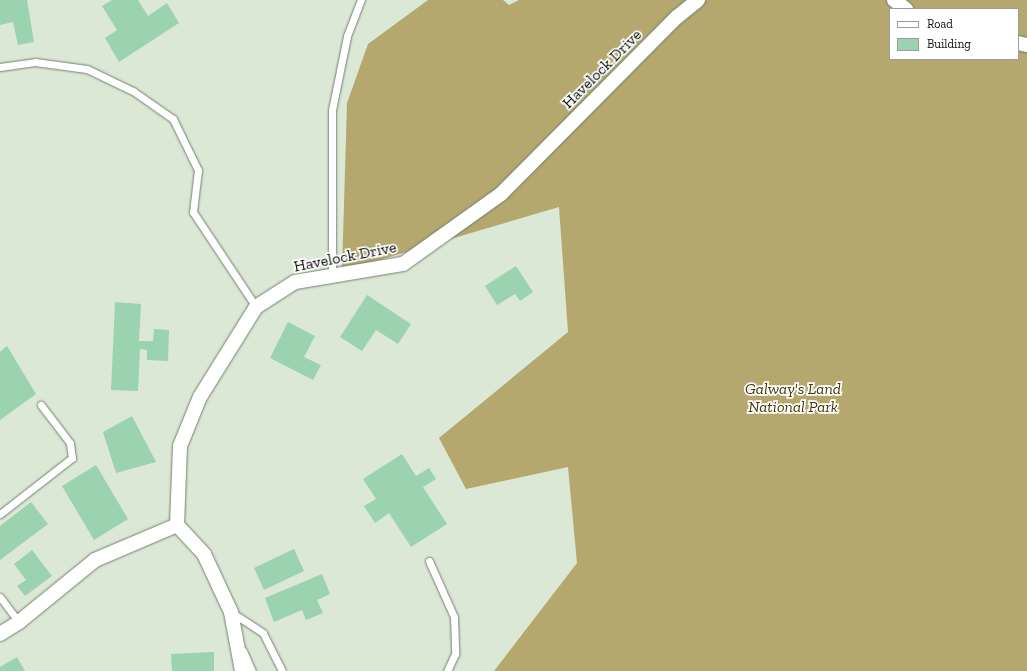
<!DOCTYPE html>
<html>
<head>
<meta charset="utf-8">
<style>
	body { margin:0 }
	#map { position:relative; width:1027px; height:671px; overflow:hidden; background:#dbe8d5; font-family:"Zilla Slab",serif }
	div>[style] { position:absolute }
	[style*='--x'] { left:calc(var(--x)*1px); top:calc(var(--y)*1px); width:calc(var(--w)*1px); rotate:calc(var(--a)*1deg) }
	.forest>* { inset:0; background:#b4a86f }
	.building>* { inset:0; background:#9bd2af }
	.roads { filter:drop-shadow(0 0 1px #758170) drop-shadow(0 0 1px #758170) }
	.lane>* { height:7px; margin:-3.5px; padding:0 3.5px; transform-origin:3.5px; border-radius:3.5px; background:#fff }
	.street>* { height:14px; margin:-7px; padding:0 7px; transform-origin:7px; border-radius:7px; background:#fff }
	span { translate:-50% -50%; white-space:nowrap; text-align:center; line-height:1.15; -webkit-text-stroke:3.5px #fff; paint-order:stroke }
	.street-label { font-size:16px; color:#090d07 }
	.park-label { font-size:16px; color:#413708; font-style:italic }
	.legend { position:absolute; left:889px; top:8px; width:130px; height:52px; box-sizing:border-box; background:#fff; border:1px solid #9d9e9c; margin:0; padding:5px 7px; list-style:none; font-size:12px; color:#090d07 }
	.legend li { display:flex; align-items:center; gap:8px; height:20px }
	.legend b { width:20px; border:1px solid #9d9e9c }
</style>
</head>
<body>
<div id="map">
	<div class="forest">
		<i style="clip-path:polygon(evenodd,428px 0,503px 0,509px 5px,519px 0,1027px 0,1027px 671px,494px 671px,577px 563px,568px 467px,466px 489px,439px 438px,568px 332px,559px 207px,342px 271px,347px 103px,368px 44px,428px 0,890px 9px,1018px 9px,1018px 59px,890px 59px,890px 9px)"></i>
	</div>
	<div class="building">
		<i style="clip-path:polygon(0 0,27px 0,34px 42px,18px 45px,13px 22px,0 25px)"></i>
		<i style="clip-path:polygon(112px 0,138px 0,148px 16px,167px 3px,179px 23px,119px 62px,105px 38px,117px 30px,102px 6px)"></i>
		<i style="clip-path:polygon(516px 266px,533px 292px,520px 301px,515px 294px,497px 305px,485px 286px)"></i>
		<i style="clip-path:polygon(367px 295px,411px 324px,398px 344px,376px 330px,362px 351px,340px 337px)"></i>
		<i style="clip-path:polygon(115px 302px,141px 304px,139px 341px,153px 341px,154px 329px,169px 330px,168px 361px,147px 360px,147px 350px,140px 349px,138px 391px,111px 390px)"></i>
		<i style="clip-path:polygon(288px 322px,315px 336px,304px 357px,321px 365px,313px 380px,270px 358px)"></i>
		<i style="clip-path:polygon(7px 346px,36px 394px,0 420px,0 352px)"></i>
		<i style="clip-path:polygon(132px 416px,156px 462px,116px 473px,103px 432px)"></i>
		<i style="clip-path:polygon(402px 454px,416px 476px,429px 468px,436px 479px,423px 487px,447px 524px,411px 547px,389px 513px,375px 523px,364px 506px,376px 499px,363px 479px)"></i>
		<i style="clip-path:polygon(96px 465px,128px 519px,94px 540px,62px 486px)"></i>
		<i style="clip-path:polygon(31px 502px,48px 524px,0 560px,0 526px)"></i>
		<i style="clip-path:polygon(294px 549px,304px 571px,264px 590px,254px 568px)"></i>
		<i style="clip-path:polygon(32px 550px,52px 576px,25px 596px,17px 586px,26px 580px,14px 564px)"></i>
		<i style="clip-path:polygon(322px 574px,330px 594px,317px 600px,323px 613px,306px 620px,302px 610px,274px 622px,265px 598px)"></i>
		<i style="clip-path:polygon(214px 652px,214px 671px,172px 671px,171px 654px)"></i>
		<i style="clip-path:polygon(17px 657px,25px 671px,0 671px,0 667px)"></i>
	</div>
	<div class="roads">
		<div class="lane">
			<i style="--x:0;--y:67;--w:35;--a:-8"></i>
			<i style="--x:35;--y:62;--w:52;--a:7.7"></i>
			<i style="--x:87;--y:69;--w:51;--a:25.6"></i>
			<i style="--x:133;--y:91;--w:49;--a:35"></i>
			<i style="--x:173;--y:119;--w:57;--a:63.9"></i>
			<i style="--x:198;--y:170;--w:42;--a:96.8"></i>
			<i style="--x:193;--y:212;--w:114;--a:56.4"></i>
			<i style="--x:332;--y:277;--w:167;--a:-90"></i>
			<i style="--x:332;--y:110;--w:76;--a:-78.5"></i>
			<i style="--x:347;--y:36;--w:39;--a:-69"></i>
			<i style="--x:0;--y:514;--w:91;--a:-37.9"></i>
			<i style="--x:72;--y:458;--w:15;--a:-98"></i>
			<i style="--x:70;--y:443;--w:48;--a:-127.3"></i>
			<i style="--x:429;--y:561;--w:61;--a:65.9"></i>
			<i style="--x:454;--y:617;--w:37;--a:88"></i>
			<i style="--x:455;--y:654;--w:19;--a:115"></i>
			<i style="--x:0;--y:597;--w:31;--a:53"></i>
			<i style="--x:231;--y:612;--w:38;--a:33"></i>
			<i style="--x:263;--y:633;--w:42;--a:63.4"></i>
			<i style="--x:243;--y:651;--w:22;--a:66"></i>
		</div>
		<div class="street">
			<i style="--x:894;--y:0;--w:15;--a:37"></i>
			<i style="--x:1018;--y:43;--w:9;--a:13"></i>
			<i style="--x:0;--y:634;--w:22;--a:-32"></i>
			<i style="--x:19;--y:622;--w:98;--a:-39.2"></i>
			<i style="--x:95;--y:560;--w:89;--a:-23.1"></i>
			<i style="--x:242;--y:671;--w:60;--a:-100.6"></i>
			<i style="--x:231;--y:612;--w:64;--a:-115"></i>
			<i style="--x:204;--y:554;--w:40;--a:-133"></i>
			<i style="--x:177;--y:525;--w:79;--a:-87.8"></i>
			<i style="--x:180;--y:446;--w:53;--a:-67.8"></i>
			<i style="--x:200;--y:397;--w:106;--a:-58.1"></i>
			<i style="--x:256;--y:307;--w:46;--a:-32.7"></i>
			<i style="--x:295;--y:282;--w:109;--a:-9.5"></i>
			<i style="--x:403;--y:264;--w:120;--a:-35.5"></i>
			<i style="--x:501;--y:194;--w:250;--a:-45.2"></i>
			<i style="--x:677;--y:17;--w:27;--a:-39"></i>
		</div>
	</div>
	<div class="street-label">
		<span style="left:602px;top:69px;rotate:-45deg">Havelock Drive</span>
		<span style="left:345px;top:257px;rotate:-11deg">Havelock Drive</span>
	</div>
	<div class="park-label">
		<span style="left:793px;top:398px">Galway's Land<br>National Park</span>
	</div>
	<ul class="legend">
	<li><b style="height:5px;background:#fff"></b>Road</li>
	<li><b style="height:11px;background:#9bd2af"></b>Building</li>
	</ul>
</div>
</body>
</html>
